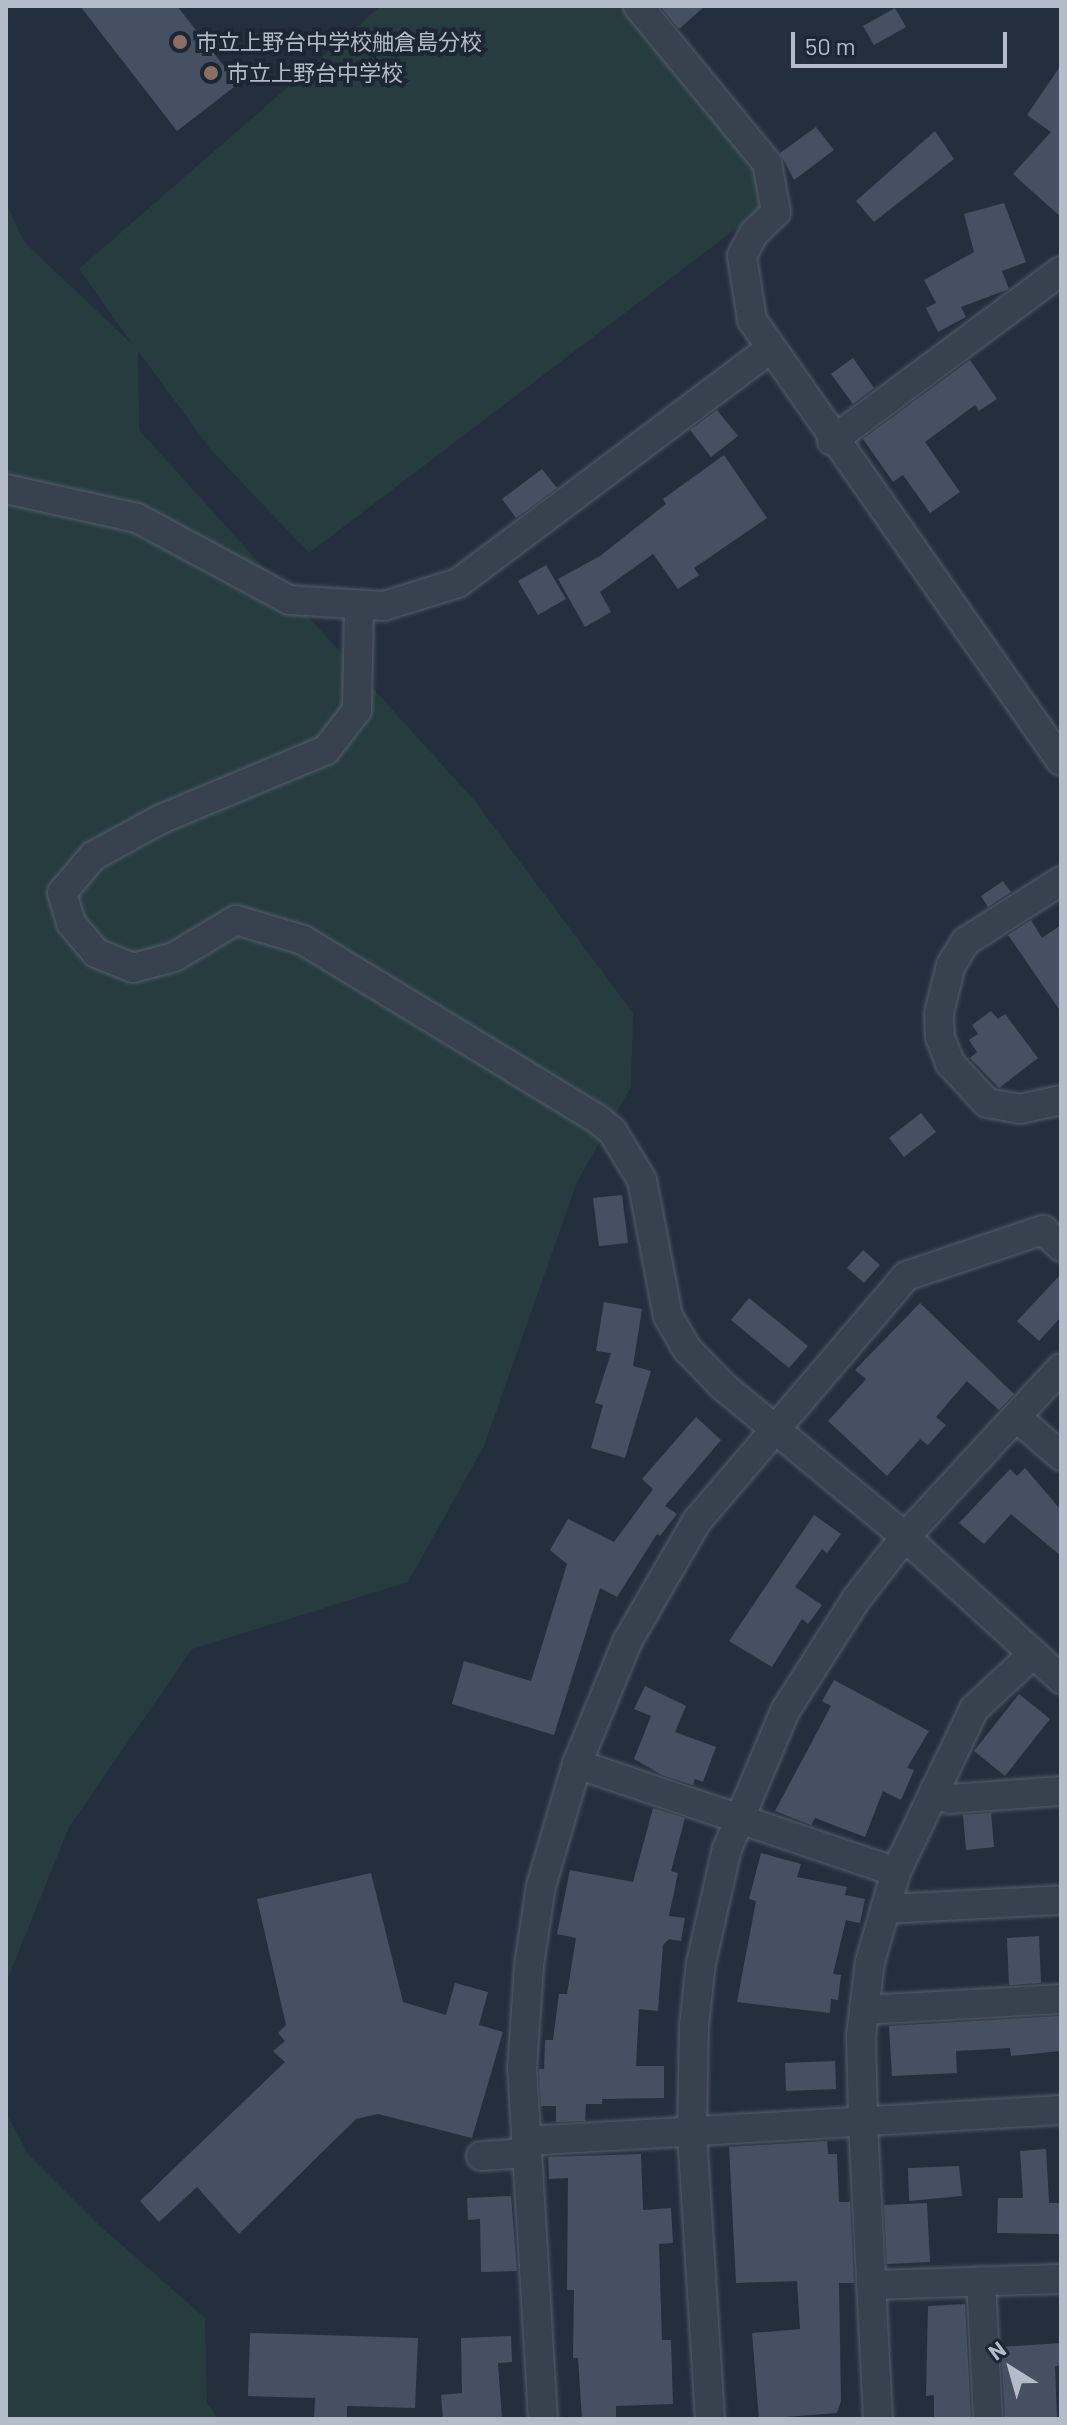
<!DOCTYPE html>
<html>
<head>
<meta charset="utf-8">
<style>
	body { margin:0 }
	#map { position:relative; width:1067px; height:2425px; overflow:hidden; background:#242f3e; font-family:Barlow,"Noto Sans JP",sans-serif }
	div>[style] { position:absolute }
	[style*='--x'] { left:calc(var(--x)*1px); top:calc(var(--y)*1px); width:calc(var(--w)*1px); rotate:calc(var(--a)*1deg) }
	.green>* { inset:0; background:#263c3f }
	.building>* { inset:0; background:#455162 }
	.roads { filter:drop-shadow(0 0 2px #565f6c) drop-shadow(0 0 2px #565f6c) }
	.minor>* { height:28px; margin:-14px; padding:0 14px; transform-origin:14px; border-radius:14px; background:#38414e }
	.dots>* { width:22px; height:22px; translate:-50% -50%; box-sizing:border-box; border:4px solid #1d2633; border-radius:50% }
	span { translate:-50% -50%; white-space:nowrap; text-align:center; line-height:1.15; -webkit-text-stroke:8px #1d2633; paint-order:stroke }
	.poi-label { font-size:22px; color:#b4bcc9 }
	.left { translate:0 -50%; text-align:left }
	.frame { position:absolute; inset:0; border:8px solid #b4bcc9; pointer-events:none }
	.north { position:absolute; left:971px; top:2329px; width:80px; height:80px; -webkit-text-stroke:6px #1d2633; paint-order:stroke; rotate:323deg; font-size:22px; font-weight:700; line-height:32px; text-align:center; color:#b4bcc9 }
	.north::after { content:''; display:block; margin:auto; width:28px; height:36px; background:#b4bcc9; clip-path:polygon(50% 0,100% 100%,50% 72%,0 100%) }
	.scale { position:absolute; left:791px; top:32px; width:216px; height:36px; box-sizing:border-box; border:4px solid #b4bcc9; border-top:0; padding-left:10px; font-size:24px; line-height:28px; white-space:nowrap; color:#b4bcc9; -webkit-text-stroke:6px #1d2633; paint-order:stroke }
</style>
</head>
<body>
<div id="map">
	<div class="green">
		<i style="clip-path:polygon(381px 6px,627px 6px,759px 174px,758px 212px,309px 553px,212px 451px,138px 351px,139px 430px,474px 800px,633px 1013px,631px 1087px,577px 1182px,484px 1446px,408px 1582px,192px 1649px,69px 1827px,6px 1983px,6px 204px,25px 243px,133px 345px,79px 269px)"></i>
		<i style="clip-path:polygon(6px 2113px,28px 2154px,100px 2226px,205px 2318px,207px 2404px,219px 2419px,6px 2419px)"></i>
	</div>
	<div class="building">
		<i style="clip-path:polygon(80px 6px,177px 6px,238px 84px,177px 131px)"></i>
		<i style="clip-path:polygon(660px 6px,705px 6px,679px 29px)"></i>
		<i style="clip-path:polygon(895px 8px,906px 27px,874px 45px,863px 26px)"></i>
		<i style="clip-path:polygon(1061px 65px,1061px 217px,1013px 174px,1051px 132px,1027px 115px)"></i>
		<i style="clip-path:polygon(816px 127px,834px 150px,794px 180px,780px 153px)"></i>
		<i style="clip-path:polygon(935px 131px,954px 159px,874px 222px,856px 201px)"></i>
		<i style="clip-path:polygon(1004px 203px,1026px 262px,1002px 271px,1009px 289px,961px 307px,966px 317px,938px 332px,926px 308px,936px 303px,924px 280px,974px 252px,964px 214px)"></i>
		<i style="clip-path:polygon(853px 358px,874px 388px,853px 404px,831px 374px)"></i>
		<i style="clip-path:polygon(970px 360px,997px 399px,979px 411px,975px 405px,925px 442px,960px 492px,930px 513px,903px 475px,893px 482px,863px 439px)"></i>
		<i style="clip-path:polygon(717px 410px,738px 436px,711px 457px,690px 430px)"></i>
		<i style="clip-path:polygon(724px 455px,767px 518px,694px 568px,699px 575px,678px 589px,653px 554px,600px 592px,611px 612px,585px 627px,558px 579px,600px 556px,666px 504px,663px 499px)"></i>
		<i style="clip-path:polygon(542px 469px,557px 488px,516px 518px,502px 499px)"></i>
		<i style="clip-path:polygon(546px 565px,566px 599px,538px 615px,518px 581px)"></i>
		<i style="clip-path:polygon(1003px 881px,1011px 892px,988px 907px,981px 896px)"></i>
		<i style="clip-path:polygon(1031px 920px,1042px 938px,1061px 925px,1061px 1012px,1008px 935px)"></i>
		<i style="clip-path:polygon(991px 1011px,998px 1019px,1005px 1014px,1038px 1058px,999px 1088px,970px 1058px,977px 1052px,969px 1040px,978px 1034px,972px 1025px)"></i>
		<i style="clip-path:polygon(921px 1113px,936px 1132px,904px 1157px,889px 1138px)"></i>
		<i style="clip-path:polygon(622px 1195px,628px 1243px,599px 1246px,593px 1198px)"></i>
		<i style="clip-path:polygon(863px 1250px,880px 1265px,864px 1283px,847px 1268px)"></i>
		<i style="clip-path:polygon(1061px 1274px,1061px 1317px,1039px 1341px,1017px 1321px)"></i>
		<i style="clip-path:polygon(749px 1298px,808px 1346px,789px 1368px,731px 1320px)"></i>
		<i style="clip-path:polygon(604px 1302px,642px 1309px,633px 1366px,651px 1371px,625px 1458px,591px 1448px,603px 1405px,595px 1403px,611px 1353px,596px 1351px)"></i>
		<i style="clip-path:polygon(920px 1303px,1014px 1394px,999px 1410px,967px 1381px,936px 1417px,946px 1425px,928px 1445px,920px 1439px,887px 1476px,828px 1421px,866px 1379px,855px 1370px)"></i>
		<i style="clip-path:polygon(696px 1417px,721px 1440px,665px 1506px,677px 1514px,660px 1536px,657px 1534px,617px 1597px,600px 1588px,554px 1735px,452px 1704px,464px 1661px,531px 1681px,567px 1564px,550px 1550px,568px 1519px,614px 1542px,653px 1489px,642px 1479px)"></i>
		<i style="clip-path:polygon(1025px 1468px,1061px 1510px,1061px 1556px,1011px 1514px,984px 1544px,959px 1523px,1010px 1469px,1017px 1476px)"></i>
		<i style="clip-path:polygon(814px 1515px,841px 1534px,827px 1553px,822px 1549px,795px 1587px,822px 1605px,808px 1624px,802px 1619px,772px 1667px,729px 1641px)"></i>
		<i style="clip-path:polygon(834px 1680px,929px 1731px,907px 1768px,914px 1770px,901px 1800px,883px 1791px,865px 1837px,815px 1818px,811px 1825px,775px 1811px,831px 1706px,822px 1701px)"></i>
		<i style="clip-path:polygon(645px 1686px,686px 1706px,675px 1732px,716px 1747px,703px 1782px,695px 1779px,693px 1785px,662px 1775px,634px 1759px,651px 1716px,634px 1709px)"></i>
		<i style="clip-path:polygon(1019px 1694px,1050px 1719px,1005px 1776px,974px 1751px)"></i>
		<i style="clip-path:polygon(653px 1808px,685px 1818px,671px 1871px,678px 1873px,669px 1916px,685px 1918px,681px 1941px,669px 1939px,663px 1945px,658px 2011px,639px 2009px,636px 2066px,664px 2066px,664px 2098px,602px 2099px,602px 2104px,586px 2104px,585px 2121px,556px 2122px,556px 2106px,541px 2106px,539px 2069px,544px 2069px,545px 2040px,553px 2040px,559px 1994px,567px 1994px,576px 1938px,557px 1934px,570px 1870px,633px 1882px)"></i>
		<i style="clip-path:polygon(991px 1813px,994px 1847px,966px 1850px,963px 1815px)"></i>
		<i style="clip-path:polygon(761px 1853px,801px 1864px,797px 1877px,847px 1887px,845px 1895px,865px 1899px,860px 1923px,846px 1920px,833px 1974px,841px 1975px,838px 2000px,831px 1999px,830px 2013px,737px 2002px,756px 1901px,749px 1899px)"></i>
		<i style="clip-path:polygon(371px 1873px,403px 2002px,446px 2015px,455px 1983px,488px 1992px,479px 2025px,503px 2032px,472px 2138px,378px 2114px,356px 2119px,239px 2234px,197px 2187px,159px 2222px,140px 2201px,285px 2062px,273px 2051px,285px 2041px,278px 2033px,286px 2025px,257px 1899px)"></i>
		<i style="clip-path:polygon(1039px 1936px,1041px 1983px,1009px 1985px,1007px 1938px)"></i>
		<i style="clip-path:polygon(1061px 2016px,1061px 2051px,1011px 2056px,1010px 2048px,956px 2051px,957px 2073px,892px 2076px,889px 2026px)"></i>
		<i style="clip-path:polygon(835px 2061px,836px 2089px,786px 2091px,785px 2063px)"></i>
		<i style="clip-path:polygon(827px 2141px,828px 2154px,837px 2154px,839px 2202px,850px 2202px,854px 2283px,839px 2283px,841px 2401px,837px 2413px,759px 2419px,752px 2333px,800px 2329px,797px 2281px,736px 2283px,729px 2147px)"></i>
		<i style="clip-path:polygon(1046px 2149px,1049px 2203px,1061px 2203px,1061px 2234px,997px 2233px,998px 2198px,1023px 2198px,1020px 2151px)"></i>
		<i style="clip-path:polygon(641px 2154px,643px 2210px,671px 2208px,673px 2243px,659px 2244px,662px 2340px,671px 2340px,673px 2404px,616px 2406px,616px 2419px,582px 2419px,578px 2358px,573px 2358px,574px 2290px,567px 2290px,568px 2178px,549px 2179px,548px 2157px)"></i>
		<i style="clip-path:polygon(959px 2166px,962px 2196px,909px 2201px,908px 2168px)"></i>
		<i style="clip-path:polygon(511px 2196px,517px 2271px,481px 2272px,480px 2219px,468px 2220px,467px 2198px)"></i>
		<i style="clip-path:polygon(927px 2203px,930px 2262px,887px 2264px,884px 2205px)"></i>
		<i style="clip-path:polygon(965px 2304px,971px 2419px,934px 2419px,934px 2395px,926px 2396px,928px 2306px)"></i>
		<i style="clip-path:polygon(250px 2333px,418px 2338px,415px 2408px,347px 2406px,347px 2419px,314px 2419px,315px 2398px,248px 2396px)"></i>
		<i style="clip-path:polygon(511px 2336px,512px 2362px,498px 2363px,502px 2419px,443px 2419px,441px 2395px,462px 2393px,461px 2338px)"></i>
		<i style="clip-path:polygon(1061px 2343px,1061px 2366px,1055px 2366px,1057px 2419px,1005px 2419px,1001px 2347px)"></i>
	</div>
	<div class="roads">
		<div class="minor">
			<i style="--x:638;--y:6;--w:203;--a:50.6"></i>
			<i style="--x:767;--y:163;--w:50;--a:79.6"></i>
			<i style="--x:776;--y:212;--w:30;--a:136"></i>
			<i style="--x:754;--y:233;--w:26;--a:118"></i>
			<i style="--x:742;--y:256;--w:65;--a:81.1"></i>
			<i style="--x:752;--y:320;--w:538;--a:54.98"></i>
			<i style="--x:832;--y:441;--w:285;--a:-36.6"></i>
			<i style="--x:6;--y:489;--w:134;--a:12.5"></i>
			<i style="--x:137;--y:518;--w:173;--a:28.3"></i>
			<i style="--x:289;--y:600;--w:95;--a:3.6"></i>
			<i style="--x:384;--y:606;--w:77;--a:-17.3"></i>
			<i style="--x:458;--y:583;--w:390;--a:-36.9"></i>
			<i style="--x:359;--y:605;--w:105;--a:91.1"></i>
			<i style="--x:357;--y:710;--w:51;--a:127.8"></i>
			<i style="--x:326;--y:750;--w:179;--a:157.3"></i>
			<i style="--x:161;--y:819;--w:77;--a:151.4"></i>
			<i style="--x:93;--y:856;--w:48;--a:130"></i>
			<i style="--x:62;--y:893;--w:31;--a:73"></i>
			<i style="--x:71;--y:923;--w:39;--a:50"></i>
			<i style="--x:96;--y:953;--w:40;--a:22"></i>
			<i style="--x:133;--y:968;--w:42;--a:-15"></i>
			<i style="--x:174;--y:957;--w:72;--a:-30.8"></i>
			<i style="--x:236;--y:920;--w:70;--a:16.6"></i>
			<i style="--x:303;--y:940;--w:343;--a:31.3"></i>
			<i style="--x:596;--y:1118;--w:21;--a:39"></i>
			<i style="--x:612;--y:1131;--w:57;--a:58.5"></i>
			<i style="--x:642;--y:1180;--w:138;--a:79.2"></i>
			<i style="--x:668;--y:1316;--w:38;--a:60"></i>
			<i style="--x:687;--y:1349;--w:53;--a:45.8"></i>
			<i style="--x:724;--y:1387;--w:235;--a:39.6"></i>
			<i style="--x:905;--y:1537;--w:211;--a:42.3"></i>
			<i style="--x:1061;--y:881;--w:112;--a:147.7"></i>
			<i style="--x:966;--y:941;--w:28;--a:122"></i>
			<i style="--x:951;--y:965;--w:49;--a:104"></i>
			<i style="--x:939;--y:1013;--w:24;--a:88"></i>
			<i style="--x:940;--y:1037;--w:28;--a:69"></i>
			<i style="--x:950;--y:1063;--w:54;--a:47.2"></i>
			<i style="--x:987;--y:1103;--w:34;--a:10"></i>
			<i style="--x:1020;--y:1109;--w:42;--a:-12.4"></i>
			<i style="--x:1016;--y:1417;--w:60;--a:40.9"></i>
			<i style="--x:577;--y:1764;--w:337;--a:18.7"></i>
			<i style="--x:934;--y:1791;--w:18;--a:27"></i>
			<i style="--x:950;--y:1799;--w:111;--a:-4.1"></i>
			<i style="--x:885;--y:1909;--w:176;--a:-2.9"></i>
			<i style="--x:864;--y:2010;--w:197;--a:-3.2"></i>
			<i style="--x:526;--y:2141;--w:536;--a:-3.32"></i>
			<i style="--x:481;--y:2156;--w:46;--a:-3.7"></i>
			<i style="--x:981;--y:2281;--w:138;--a:87.1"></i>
			<i style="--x:871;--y:2285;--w:190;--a:-1.8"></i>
			<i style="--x:543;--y:2419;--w:351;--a:-93.4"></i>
			<i style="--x:522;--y:2069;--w:104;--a:-86.1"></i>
			<i style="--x:529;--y:1965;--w:80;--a:-81.4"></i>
			<i style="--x:541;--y:1886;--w:127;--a:-73.6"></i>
			<i style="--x:577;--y:1764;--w:132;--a:-67.7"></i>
			<i style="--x:627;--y:1642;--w:140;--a:-60"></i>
			<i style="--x:697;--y:1521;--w:322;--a:-49.5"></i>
			<i style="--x:906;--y:1276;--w:145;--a:-18.6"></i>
			<i style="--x:1043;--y:1230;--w:25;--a:43"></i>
			<i style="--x:710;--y:2419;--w:290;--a:-93.6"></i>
			<i style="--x:692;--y:2130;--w:104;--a:-88.9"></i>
			<i style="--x:694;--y:2026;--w:63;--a:-83.7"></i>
			<i style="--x:701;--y:1963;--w:117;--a:-77.2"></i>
			<i style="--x:727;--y:1849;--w:150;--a:-67.2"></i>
			<i style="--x:785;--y:1711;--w:134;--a:-57.5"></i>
			<i style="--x:857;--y:1598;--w:78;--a:-51.8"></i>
			<i style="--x:905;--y:1537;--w:230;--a:-47.3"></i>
			<i style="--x:878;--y:2419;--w:300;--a:-92.9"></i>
			<i style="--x:863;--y:2119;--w:83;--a:-91.4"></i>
			<i style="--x:861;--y:2036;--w:75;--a:-83.1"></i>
			<i style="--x:870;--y:1962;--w:94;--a:-73.9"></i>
			<i style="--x:896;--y:1872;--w:181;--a:-64.4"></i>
			<i style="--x:974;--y:1709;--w:81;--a:-43"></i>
		</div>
	</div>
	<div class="dots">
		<i style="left:180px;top:42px;background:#8d6e63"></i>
		<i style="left:211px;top:73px;background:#8d6e63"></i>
	</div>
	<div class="poi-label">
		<span class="left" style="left:196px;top:42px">市立上野台中学校舳倉島分校</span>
		<span class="left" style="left:227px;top:73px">市立上野台中学校</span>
	</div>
	<div class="frame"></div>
	<div class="north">N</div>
	<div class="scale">50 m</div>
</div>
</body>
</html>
